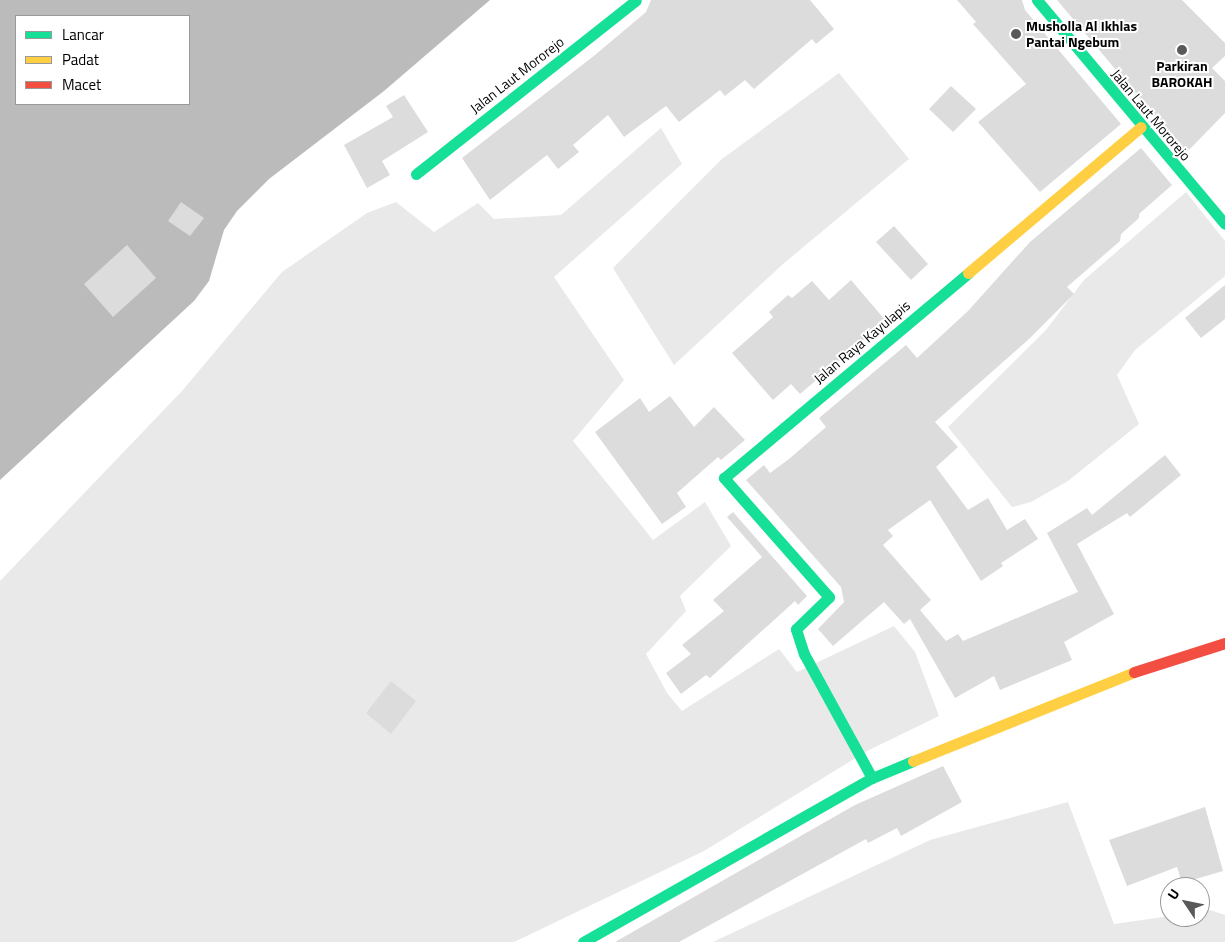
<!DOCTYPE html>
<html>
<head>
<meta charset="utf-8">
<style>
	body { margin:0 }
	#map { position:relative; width:1225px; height:942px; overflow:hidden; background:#fff; font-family:"Titillium Web",sans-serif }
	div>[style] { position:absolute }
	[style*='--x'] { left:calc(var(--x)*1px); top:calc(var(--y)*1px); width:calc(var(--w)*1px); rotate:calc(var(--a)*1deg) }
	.green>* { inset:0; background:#e9e9e9 }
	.water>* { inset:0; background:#bbb }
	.building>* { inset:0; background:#dcdcdc }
	.fast>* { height:11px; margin:-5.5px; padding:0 5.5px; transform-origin:5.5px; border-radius:5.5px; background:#16e098 }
	.slow>* { height:11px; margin:-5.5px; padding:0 5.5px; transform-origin:5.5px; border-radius:5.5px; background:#ffcf43 }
	.jam>* { height:11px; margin:-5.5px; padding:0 5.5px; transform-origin:5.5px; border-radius:5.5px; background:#f24e42 }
	.dots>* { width:14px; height:14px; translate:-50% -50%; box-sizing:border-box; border:2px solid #fff; border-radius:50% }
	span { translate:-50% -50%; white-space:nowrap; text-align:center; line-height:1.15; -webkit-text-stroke:4px #fff; paint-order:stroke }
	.poi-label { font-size:14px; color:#000; font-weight:700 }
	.left { translate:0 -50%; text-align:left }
	.street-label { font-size:14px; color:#000 }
	.legend { position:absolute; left:15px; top:15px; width:175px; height:90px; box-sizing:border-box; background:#fff; border:1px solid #999; margin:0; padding:6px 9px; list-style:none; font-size:15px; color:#000 }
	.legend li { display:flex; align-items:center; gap:10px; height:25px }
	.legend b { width:25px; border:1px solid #999 }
	.north { position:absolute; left:1160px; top:877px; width:50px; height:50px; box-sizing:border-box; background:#fff; border:1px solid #999; border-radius:50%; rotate:304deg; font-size:14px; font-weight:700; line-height:20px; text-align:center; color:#000 }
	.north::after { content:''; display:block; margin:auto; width:18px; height:22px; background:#595959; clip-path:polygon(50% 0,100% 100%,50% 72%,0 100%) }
</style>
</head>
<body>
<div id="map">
	<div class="green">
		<i style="clip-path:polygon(839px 73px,909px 159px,783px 264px,674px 365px,613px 268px,722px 159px)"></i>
		<i style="clip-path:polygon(661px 128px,682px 164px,554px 277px,624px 380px,573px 441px,653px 540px,705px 502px,731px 546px,680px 596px,686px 611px,646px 654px,667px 693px,682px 711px,779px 649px,797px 672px,894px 626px,915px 652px,939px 716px,867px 751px,704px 851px,514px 942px,0 942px,0 581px,182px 391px,282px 272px,367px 213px,396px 202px,434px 232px,478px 203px,494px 219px,561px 215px)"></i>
		<i style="clip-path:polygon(1186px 192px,1225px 241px,1225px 276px,1135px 350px,1117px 375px,1139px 424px,1068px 481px,1031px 502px,1012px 507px,948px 427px,1046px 330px,1084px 280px)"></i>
		<i style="clip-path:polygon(1068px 802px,1114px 924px,1170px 916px,1200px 917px,1200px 911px,1210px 910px,1225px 915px,1225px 942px,713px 942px,930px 840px)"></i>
	</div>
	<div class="water">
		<i style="clip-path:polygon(evenodd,0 0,490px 0,384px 91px,269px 179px,237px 211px,224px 230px,209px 281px,194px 301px,0 480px,0 0,16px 16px,189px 16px,189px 104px,16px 104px,16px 16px)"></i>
	</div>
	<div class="building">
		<i style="clip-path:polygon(651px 0,810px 0,834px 29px,816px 44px,812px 39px,754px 89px,745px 80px,725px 96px,720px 90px,679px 122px,666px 106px,624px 137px,608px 115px,573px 145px,579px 152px,558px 169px,547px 155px,490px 200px,462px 158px,595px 55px,646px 12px)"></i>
		<i style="clip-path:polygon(957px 0,1022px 0,1025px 10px,1121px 124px,1040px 192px,978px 122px,1026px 84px,973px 24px,976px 22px)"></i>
		<i style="clip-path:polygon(1057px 0,1182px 0,1225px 43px,1225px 56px,1212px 68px,1225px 81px,1225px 113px,1186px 153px)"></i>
		<i style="clip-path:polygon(951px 86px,976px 109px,953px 132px,929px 109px)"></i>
		<i style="clip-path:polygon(404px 95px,428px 132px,382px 161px,390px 175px,367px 188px,344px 145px,393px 117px,386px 106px)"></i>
		<i style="clip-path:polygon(1141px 148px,1172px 185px,1139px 214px,1139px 218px,1121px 234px,1120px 241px,1067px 287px,1074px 294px,1029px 339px,935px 422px,958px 447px,936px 467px,968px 510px,988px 498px,1007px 530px,1025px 519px,1038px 539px,1001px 563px,1003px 566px,981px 581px,930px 500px,888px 530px,893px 536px,883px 545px,931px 600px,920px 610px,946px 641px,958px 634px,963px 641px,1078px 592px,1047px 533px,1087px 508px,1092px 515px,1165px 455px,1181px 475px,1130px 517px,1127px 513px,1077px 544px,1114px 614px,1064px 642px,1072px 660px,1000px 690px,994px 676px,955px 698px,910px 619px,904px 624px,884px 602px,833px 646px,818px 629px,844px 602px,841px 587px,746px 480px,764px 465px,770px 473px,789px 459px,826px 427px,819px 418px,906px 345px,917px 358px,968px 311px,1030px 242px)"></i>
		<i style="clip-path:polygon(181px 202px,204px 218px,190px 236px,168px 221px)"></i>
		<i style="clip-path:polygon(894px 226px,928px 264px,911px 280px,876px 242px)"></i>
		<i style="clip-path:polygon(127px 245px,156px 278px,113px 317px,84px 284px)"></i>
		<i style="clip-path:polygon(851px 280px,886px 321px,800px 394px,791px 384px,773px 400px,732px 353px,773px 317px,769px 312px,788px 295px,792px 298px,812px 281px,829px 300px)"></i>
		<i style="clip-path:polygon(1225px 285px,1225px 319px,1201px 338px,1185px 318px)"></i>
		<i style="clip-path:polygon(670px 396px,694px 427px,714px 407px,745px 440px,721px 460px,718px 457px,677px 493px,686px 507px,662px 524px,595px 432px,640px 398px,649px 412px)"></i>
		<i style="clip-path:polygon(733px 512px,807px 596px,798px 605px,795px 601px,710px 678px,706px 675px,681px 694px,666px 673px,691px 654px,682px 645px,724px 611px,713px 600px,762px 557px,727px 517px)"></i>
		<i style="clip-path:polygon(391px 681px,416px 701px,391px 734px,366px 713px)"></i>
		<i style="clip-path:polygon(943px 766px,962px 802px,901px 836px,897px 828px,868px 843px,866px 839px,679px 942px,615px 942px,855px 805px)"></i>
		<i style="clip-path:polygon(1205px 807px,1223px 871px,1182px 883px,1177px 867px,1127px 886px,1109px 840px)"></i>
	</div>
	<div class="fast">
		<i style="--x:1037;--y:0;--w:292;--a:50"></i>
		<i style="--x:416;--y:174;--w:280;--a:-38.3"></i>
		<i style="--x:872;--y:778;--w:141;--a:-118.7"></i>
		<i style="--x:804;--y:654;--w:26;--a:-108"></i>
		<i style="--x:796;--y:629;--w:46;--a:-44.1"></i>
		<i style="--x:829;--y:597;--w:159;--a:-131.4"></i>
		<i style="--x:724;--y:478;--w:319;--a:-40"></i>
		<i style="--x:583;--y:942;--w:332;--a:-29.6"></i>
		<i style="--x:872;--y:778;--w:44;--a:-22.5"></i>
	</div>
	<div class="slow">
		<i style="--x:968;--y:273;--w:226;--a:-40.2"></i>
		<i style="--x:913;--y:761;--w:238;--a:-21.9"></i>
	</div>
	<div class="jam">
		<i style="--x:1134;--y:672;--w:96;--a:-17.7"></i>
	</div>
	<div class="dots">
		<i style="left:1016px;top:34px;background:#595959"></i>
		<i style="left:1182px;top:50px;background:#595959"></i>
	</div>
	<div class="poi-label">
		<span class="left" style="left:1026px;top:34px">Musholla Al Ikhlas<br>Pantai Ngebum</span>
		<span style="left:1182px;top:74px">Parkiran<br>BAROKAH</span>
	</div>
	<div class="street-label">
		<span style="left:517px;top:75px;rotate:-38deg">Jalan Laut Mororejo</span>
		<span style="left:1151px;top:115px;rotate:50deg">Jalan Laut Mororejo</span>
		<span style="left:862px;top:342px;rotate:-40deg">Jalan Raya Kayulapis</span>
	</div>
	<ul class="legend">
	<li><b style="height:6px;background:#16e098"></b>Lancar</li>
	<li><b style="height:6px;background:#ffcf43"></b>Padat</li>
	<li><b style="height:6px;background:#f24e42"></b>Macet</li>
	</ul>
	<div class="north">U</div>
</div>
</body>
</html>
